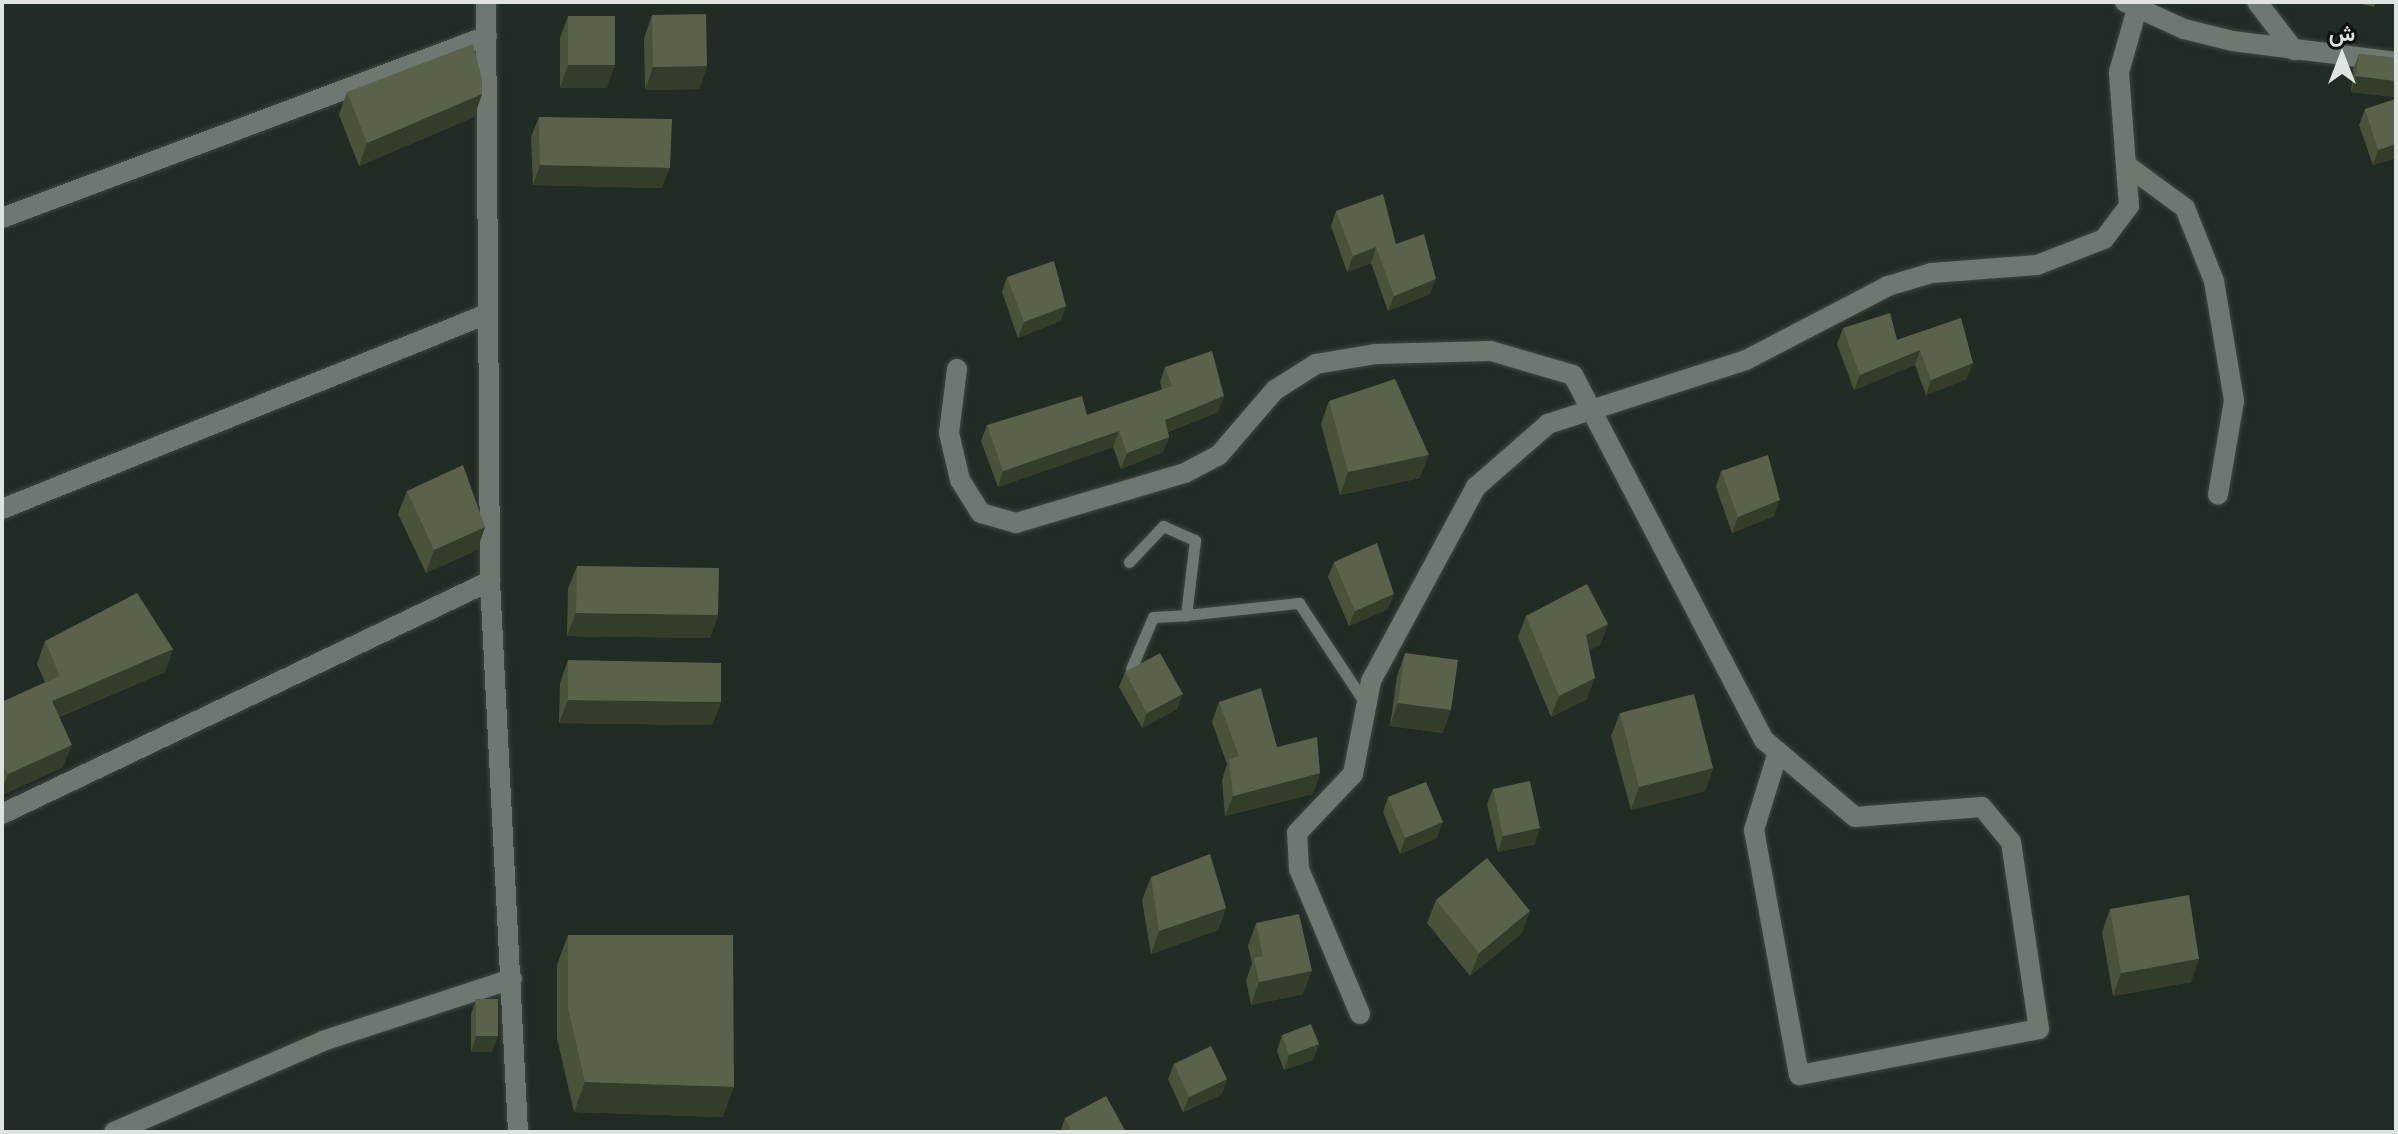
<!DOCTYPE html>
<html>
<head>
<meta charset="utf-8">
<style>
	body { margin:0 }
	#map { position:relative; width:2398px; height:1134px; overflow:hidden; background:#212c24; font-family:Literata,Vazirmatn,serif }
	div>[style] { position:absolute }
	[style*='--x'] { left:calc(var(--x)*1px); top:calc(var(--y)*1px); width:calc(var(--w)*1px); rotate:calc(var(--a)*1deg) }
	.roads { filter:drop-shadow(0 0 2px #3d4640) drop-shadow(0 0 2px #3d4640) }
	.service>* { height:11px; margin:-5.5px; padding:0 5.5px; transform-origin:5.5px; border-radius:5.5px; background:#6d7970 }
	.minor>* { height:20px; margin:-10px; padding:0 10px; transform-origin:10px; border-radius:10px; background:#6d7970 }
	.tertiary>* { height:20px; margin:-10px; padding:0 10px; transform-origin:10px; border-radius:10px; background:#6d7970 }
	.wall>* { inset:0; background:#4b523a }
	.shaded-wall>* { inset:0; background:#343c2a }
	.building>* { inset:0; background:#5b624c }
	span { translate:-50% -50%; white-space:nowrap; text-align:center; line-height:1.15; -webkit-text-stroke:6px #0e130f; paint-order:stroke }
	.frame { position:absolute; inset:0; border:4px solid #dee5e0; pointer-events:none }
	.north { position:absolute; left:2302px; top:16px; width:80px; height:80px; -webkit-text-stroke:6px #0e130f; paint-order:stroke; rotate:0deg; font-size:22px; font-weight:700; line-height:32px; text-align:center; color:#dee5e0 }
	.north::after { content:''; display:block; margin:auto; width:28px; height:36px; background:#dee5e0; clip-path:polygon(50% 0,100% 100%,50% 72%,0 100%) }
</style>
</head>
<body>
<div id="map">
	<div class="roads">
		<div class="service">
			<i style="--x:1129;--y:562;--w:50;--a:-46.6"></i>
			<i style="--x:1163;--y:526;--w:35;--a:24"></i>
			<i style="--x:1195;--y:540;--w:76;--a:96.8"></i>
			<i style="--x:1186;--y:615;--w:114;--a:-6.1"></i>
			<i style="--x:1299;--y:603;--w:120;--a:56.6"></i>
			<i style="--x:1131;--y:669;--w:56;--a:-67.1"></i>
			<i style="--x:1153;--y:617;--w:33;--a:-3"></i>
		</div>
		<div class="minor">
			<i style="--x:2257;--y:2;--w:61;--a:52.4"></i>
			<i style="--x:2129;--y:167;--w:69;--a:36.2"></i>
			<i style="--x:2185;--y:208;--w:79;--a:68.3"></i>
			<i style="--x:2214;--y:281;--w:122;--a:80.5"></i>
			<i style="--x:2234;--y:401;--w:95;--a:99.7"></i>
			<i style="--x:2;--y:218;--w:518;--a:-20.57"></i>
			<i style="--x:957;--y:369;--w:64;--a:97.1"></i>
			<i style="--x:949;--y:433;--w:48;--a:76.8"></i>
			<i style="--x:960;--y:480;--w:39;--a:58"></i>
			<i style="--x:981;--y:513;--w:36;--a:16"></i>
			<i style="--x:1016;--y:523;--w:176;--a:-16.5"></i>
			<i style="--x:1185;--y:473;--w:38;--a:-28"></i>
			<i style="--x:1219;--y:455;--w:86;--a:-49.3"></i>
			<i style="--x:1275;--y:390;--w:49;--a:-32.4"></i>
			<i style="--x:1316;--y:364;--w:61;--a:-9.5"></i>
			<i style="--x:1376;--y:354;--w:115;--a:-1.5"></i>
			<i style="--x:1491;--y:351;--w:85;--a:16.3"></i>
			<i style="--x:1573;--y:375;--w:412;--a:62.4"></i>
			<i style="--x:1764;--y:740;--w:119;--a:40.2"></i>
			<i style="--x:1855;--y:817;--w:127;--a:-4.5"></i>
			<i style="--x:1982;--y:807;--w:45;--a:50.4"></i>
			<i style="--x:2011;--y:842;--w:189;--a:81.5"></i>
			<i style="--x:2039;--y:1029;--w:244;--a:169.1"></i>
			<i style="--x:1799;--y:1075;--w:249;--a:-100.4"></i>
			<i style="--x:1754;--y:830;--w:82;--a:-72.9"></i>
			<i style="--x:2;--y:509;--w:523;--a:-21.9"></i>
			<i style="--x:2;--y:814;--w:541;--a:-25.52"></i>
			<i style="--x:1360;--y:1014;--w:157;--a:-112.8"></i>
			<i style="--x:1299;--y:869;--w:36;--a:-93"></i>
			<i style="--x:1297;--y:833;--w:81;--a:-46.5"></i>
			<i style="--x:1353;--y:774;--w:95;--a:-79"></i>
			<i style="--x:1371;--y:681;--w:221;--a:-61.6"></i>
			<i style="--x:1476;--y:487;--w:96;--a:-41.2"></i>
			<i style="--x:1548;--y:424;--w:208;--a:-17.9"></i>
			<i style="--x:1746;--y:360;--w:160;--a:-27.5"></i>
			<i style="--x:1888;--y:286;--w:46;--a:-16.5"></i>
			<i style="--x:1932;--y:273;--w:105;--a:-4.4"></i>
			<i style="--x:2037;--y:265;--w:72;--a:-21.2"></i>
			<i style="--x:2104;--y:239;--w:41;--a:-52.9"></i>
			<i style="--x:2129;--y:206;--w:134;--a:-94.3"></i>
			<i style="--x:2119;--y:72;--w:66;--a:-74.1"></i>
			<i style="--x:114;--y:1132;--w:228;--a:-23.5"></i>
			<i style="--x:323;--y:1041;--w:199;--a:-18.2"></i>
		</div>
		<div class="tertiary">
			<i style="--x:486;--y:2;--w:579;--a:89.6"></i>
			<i style="--x:490;--y:581;--w:552;--a:87.09"></i>
			<i style="--x:2125;--y:2;--w:65;--a:24.6"></i>
			<i style="--x:2184;--y:29;--w:50;--a:13.8"></i>
			<i style="--x:2233;--y:41;--w:164;--a:7.3"></i>
		</div>
	</div>
	<div class="wall">
		<i style="clip-path:polygon(2354px 2px,2376px 2px,2374px 7px)"></i>
		<i style="clip-path:polygon(652px 15px,707px 66px,699px 89px,645px 90px,644px 38px)"></i>
		<i style="clip-path:polygon(568px 16px,607px 88px,560px 88px,560px 38px)"></i>
		<i style="clip-path:polygon(2359px 54px,2396px 58px,2396px 97px,2351px 92px,2353px 70px)"></i>
		<i style="clip-path:polygon(347px 92px,482px 94px,474px 117px,359px 166px,339px 115px)"></i>
		<i style="clip-path:polygon(2396px 99px,2396px 158px,2373px 165px,2359px 125px,2365px 109px)"></i>
		<i style="clip-path:polygon(539px 117px,662px 188px,533px 185px,531px 137px)"></i>
		<i style="clip-path:polygon(1336px 211px,1396px 244px,1430px 294px,1388px 311px,1371px 263px,1347px 272px,1331px 226px)"></i>
		<i style="clip-path:polygon(1007px 277px,1066px 306px,1060px 321px,1018px 338px,1002px 292px)"></i>
		<i style="clip-path:polygon(1961px 318px,1967px 379px,1926px 395px,1915px 365px,1854px 390px,1837px 344px,1843px 328px,1897px 340px)"></i>
		<i style="clip-path:polygon(1165px 367px,1218px 412px,1168px 432px,1169px 437px,1163px 452px,1121px 469px,1113px 447px,998px 487px,981px 441px,987px 425px,1087px 415px,1162px 390px,1160px 382px)"></i>
		<i style="clip-path:polygon(1329px 401px,1420px 478px,1340px 495px,1321px 424px)"></i>
		<i style="clip-path:polygon(1721px 471px,1774px 516px,1732px 533px,1716px 487px)"></i>
		<i style="clip-path:polygon(407px 491px,485px 527px,477px 550px,426px 573px,398px 514px)"></i>
		<i style="clip-path:polygon(1334px 562px,1388px 609px,1349px 626px,1328px 577px)"></i>
		<i style="clip-path:polygon(577px 566px,718px 615px,710px 638px,567px 636px,568px 589px)"></i>
		<i style="clip-path:polygon(1526px 616px,1608px 624px,1600px 645px,1589px 650px,1587px 699px,1551px 717px,1518px 637px)"></i>
		<i style="clip-path:polygon(45px 641px,173px 649px,165px 672px,59px 717px,63px 767px,2px 795px,2px 702px,45px 682px,37px 664px)"></i>
		<i style="clip-path:polygon(1405px 653px,1443px 733px,1390px 726px,1397px 676px)"></i>
		<i style="clip-path:polygon(568px 660px,721px 702px,712px 725px,559px 723px,560px 683px)"></i>
		<i style="clip-path:polygon(1125px 672px,1177px 709px,1142px 728px,1119px 687px)"></i>
		<i style="clip-path:polygon(1219px 702px,1277px 747px,1320px 773px,1313px 794px,1225px 816px,1222px 780px,1227px 764px,1212px 722px)"></i>
		<i style="clip-path:polygon(1620px 713px,1713px 768px,1705px 791px,1631px 810px,1611px 736px)"></i>
		<i style="clip-path:polygon(1493px 789px,1535px 844px,1498px 852px,1487px 804px)"></i>
		<i style="clip-path:polygon(1388px 797px,1437px 838px,1400px 854px,1383px 812px)"></i>
		<i style="clip-path:polygon(1151px 877px,1226px 908px,1218px 930px,1151px 954px,1142px 900px)"></i>
		<i style="clip-path:polygon(1436px 900px,1522px 933px,1470px 976px,1427px 923px)"></i>
		<i style="clip-path:polygon(2110px 909px,2191px 982px,2113px 996px,2102px 932px)"></i>
		<i style="clip-path:polygon(1256px 923px,1303px 994px,1251px 1005px,1246px 980px,1252px 964px,1248px 946px)"></i>
		<i style="clip-path:polygon(568px 935px,723px 1117px,574px 1112px,557px 1038px,557px 965px)"></i>
		<i style="clip-path:polygon(476px 999px,492px 1052px,471px 1052px,471px 1014px)"></i>
		<i style="clip-path:polygon(1282px 1035px,1319px 1044px,1313px 1060px,1284px 1070px,1277px 1051px)"></i>
		<i style="clip-path:polygon(1174px 1064px,1227px 1079px,1221px 1095px,1183px 1112px,1168px 1079px)"></i>
		<i style="clip-path:polygon(1065px 1118px,1126px 1132px,1060px 1132px)"></i>
	</div>
	<div class="shaded-wall">
		<i style="clip-path:polygon(568px 65px,615px 65px,607px 88px,560px 88px)"></i>
		<i style="clip-path:polygon(707px 66px,699px 89px,645px 90px,653px 67px)"></i>
		<i style="clip-path:polygon(2356px 76px,2396px 81px,2396px 97px,2351px 92px)"></i>
		<i style="clip-path:polygon(482px 94px,474px 117px,359px 166px,367px 143px)"></i>
		<i style="clip-path:polygon(2396px 144px,2396px 158px,2373px 165px,2378px 150px)"></i>
		<i style="clip-path:polygon(540px 165px,670px 168px,662px 188px,533px 185px)"></i>
		<i style="clip-path:polygon(1376px 247px,1371px 263px,1347px 272px,1353px 256px)"></i>
		<i style="clip-path:polygon(1436px 279px,1430px 294px,1388px 311px,1394px 296px)"></i>
		<i style="clip-path:polygon(1066px 306px,1060px 321px,1018px 338px,1024px 322px)"></i>
		<i style="clip-path:polygon(1920px 350px,1915px 365px,1854px 390px,1860px 375px)"></i>
		<i style="clip-path:polygon(1973px 363px,1967px 379px,1926px 395px,1931px 380px)"></i>
		<i style="clip-path:polygon(1224px 396px,1218px 412px,1159px 435px,1165px 420px)"></i>
		<i style="clip-path:polygon(1119px 431px,1113px 447px,998px 487px,1003px 471px)"></i>
		<i style="clip-path:polygon(1169px 437px,1163px 452px,1121px 469px,1127px 453px)"></i>
		<i style="clip-path:polygon(1429px 455px,1420px 478px,1340px 495px,1348px 472px)"></i>
		<i style="clip-path:polygon(1780px 500px,1774px 516px,1732px 533px,1738px 517px)"></i>
		<i style="clip-path:polygon(485px 527px,477px 550px,426px 573px,434px 550px)"></i>
		<i style="clip-path:polygon(1394px 594px,1388px 609px,1349px 626px,1355px 611px)"></i>
		<i style="clip-path:polygon(576px 613px,718px 615px,710px 638px,567px 636px)"></i>
		<i style="clip-path:polygon(1608px 624px,1600px 645px,1579px 656px,1586px 635px)"></i>
		<i style="clip-path:polygon(173px 649px,165px 672px,43px 723px,52px 701px)"></i>
		<i style="clip-path:polygon(1595px 678px,1587px 699px,1551px 717px,1559px 696px)"></i>
		<i style="clip-path:polygon(1183px 694px,1177px 709px,1142px 728px,1147px 713px)"></i>
		<i style="clip-path:polygon(568px 700px,721px 702px,712px 725px,559px 723px)"></i>
		<i style="clip-path:polygon(1398px 703px,1451px 710px,1443px 733px,1390px 726px)"></i>
		<i style="clip-path:polygon(72px 745px,63px 767px,2px 795px,2px 790px,8px 774px)"></i>
		<i style="clip-path:polygon(1713px 768px,1705px 791px,1631px 810px,1639px 787px)"></i>
		<i style="clip-path:polygon(1320px 773px,1313px 794px,1225px 816px,1233px 796px)"></i>
		<i style="clip-path:polygon(1443px 822px,1437px 838px,1400px 854px,1405px 838px)"></i>
		<i style="clip-path:polygon(1540px 828px,1535px 844px,1498px 852px,1503px 836px)"></i>
		<i style="clip-path:polygon(1226px 908px,1218px 930px,1151px 954px,1159px 931px)"></i>
		<i style="clip-path:polygon(1530px 911px,1522px 933px,1470px 976px,1479px 953px)"></i>
		<i style="clip-path:polygon(2199px 959px,2191px 982px,2113px 996px,2121px 973px)"></i>
		<i style="clip-path:polygon(1312px 971px,1303px 994px,1251px 1005px,1259px 982px)"></i>
		<i style="clip-path:polygon(476px 1036px,498px 1036px,492px 1052px,471px 1052px)"></i>
		<i style="clip-path:polygon(1319px 1044px,1313px 1060px,1284px 1070px,1289px 1055px)"></i>
		<i style="clip-path:polygon(1227px 1079px,1221px 1095px,1183px 1112px,1189px 1097px)"></i>
		<i style="clip-path:polygon(585px 1082px,734px 1087px,723px 1117px,574px 1112px)"></i>
	</div>
	<div class="building">
		<i style="clip-path:polygon(706px 14px,707px 66px,653px 67px,652px 15px)"></i>
		<i style="clip-path:polygon(568px 16px,615px 16px,615px 65px,568px 65px)"></i>
		<i style="clip-path:polygon(473px 44px,482px 79px,482px 94px,367px 143px,347px 92px)"></i>
		<i style="clip-path:polygon(2359px 54px,2396px 58px,2396px 81px,2356px 76px)"></i>
		<i style="clip-path:polygon(2396px 99px,2396px 144px,2378px 150px,2365px 109px)"></i>
		<i style="clip-path:polygon(539px 117px,672px 119px,670px 168px,540px 165px)"></i>
		<i style="clip-path:polygon(1383px 194px,1396px 244px,1424px 234px,1436px 279px,1394px 296px,1376px 247px,1353px 256px,1336px 211px)"></i>
		<i style="clip-path:polygon(1054px 261px,1066px 306px,1024px 322px,1007px 277px)"></i>
		<i style="clip-path:polygon(1890px 313px,1897px 340px,1961px 318px,1973px 363px,1931px 380px,1920px 350px,1860px 375px,1843px 328px)"></i>
		<i style="clip-path:polygon(1212px 351px,1224px 396px,1165px 420px,1169px 437px,1127px 453px,1119px 431px,1003px 471px,987px 425px,1082px 396px,1087px 415px,1172px 386px,1165px 367px)"></i>
		<i style="clip-path:polygon(1395px 379px,1429px 455px,1348px 472px,1329px 401px)"></i>
		<i style="clip-path:polygon(1768px 455px,1780px 500px,1738px 517px,1721px 471px)"></i>
		<i style="clip-path:polygon(463px 465px,485px 527px,434px 550px,407px 491px)"></i>
		<i style="clip-path:polygon(1377px 543px,1394px 594px,1355px 611px,1334px 562px)"></i>
		<i style="clip-path:polygon(577px 566px,719px 568px,718px 615px,576px 613px)"></i>
		<i style="clip-path:polygon(1587px 584px,1608px 624px,1586px 635px,1595px 678px,1559px 696px,1526px 616px)"></i>
		<i style="clip-path:polygon(137px 593px,173px 649px,52px 701px,72px 745px,8px 774px,5px 768px,2px 771px,2px 702px,60px 676px,45px 641px)"></i>
		<i style="clip-path:polygon(1160px 653px,1183px 694px,1147px 713px,1125px 672px)"></i>
		<i style="clip-path:polygon(1405px 653px,1458px 660px,1451px 710px,1398px 703px)"></i>
		<i style="clip-path:polygon(568px 660px,721px 663px,721px 702px,568px 700px)"></i>
		<i style="clip-path:polygon(1261px 688px,1277px 747px,1317px 737px,1320px 773px,1233px 796px,1229px 759px,1239px 756px,1219px 702px)"></i>
		<i style="clip-path:polygon(1694px 694px,1713px 768px,1639px 787px,1620px 713px)"></i>
		<i style="clip-path:polygon(1530px 781px,1540px 828px,1503px 836px,1493px 789px)"></i>
		<i style="clip-path:polygon(1426px 782px,1443px 822px,1405px 838px,1388px 797px)"></i>
		<i style="clip-path:polygon(1210px 854px,1226px 908px,1159px 931px,1151px 877px)"></i>
		<i style="clip-path:polygon(1487px 858px,1530px 911px,1479px 953px,1436px 900px)"></i>
		<i style="clip-path:polygon(2189px 895px,2199px 959px,2121px 973px,2110px 909px)"></i>
		<i style="clip-path:polygon(1299px 914px,1312px 971px,1259px 982px,1254px 958px,1263px 956px,1256px 923px)"></i>
		<i style="clip-path:polygon(568px 935px,733px 935px,734px 1087px,585px 1082px,568px 1008px)"></i>
		<i style="clip-path:polygon(476px 999px,498px 999px,498px 1036px,476px 1036px)"></i>
		<i style="clip-path:polygon(1311px 1024px,1319px 1044px,1289px 1055px,1282px 1035px)"></i>
		<i style="clip-path:polygon(1211px 1046px,1227px 1079px,1189px 1097px,1174px 1064px)"></i>
		<i style="clip-path:polygon(1106px 1096px,1126px 1132px,1072px 1132px,1065px 1118px)"></i>
	</div>
	<div class="frame"></div>
	<div class="north">ش</div>
</div>
</body>
</html>
